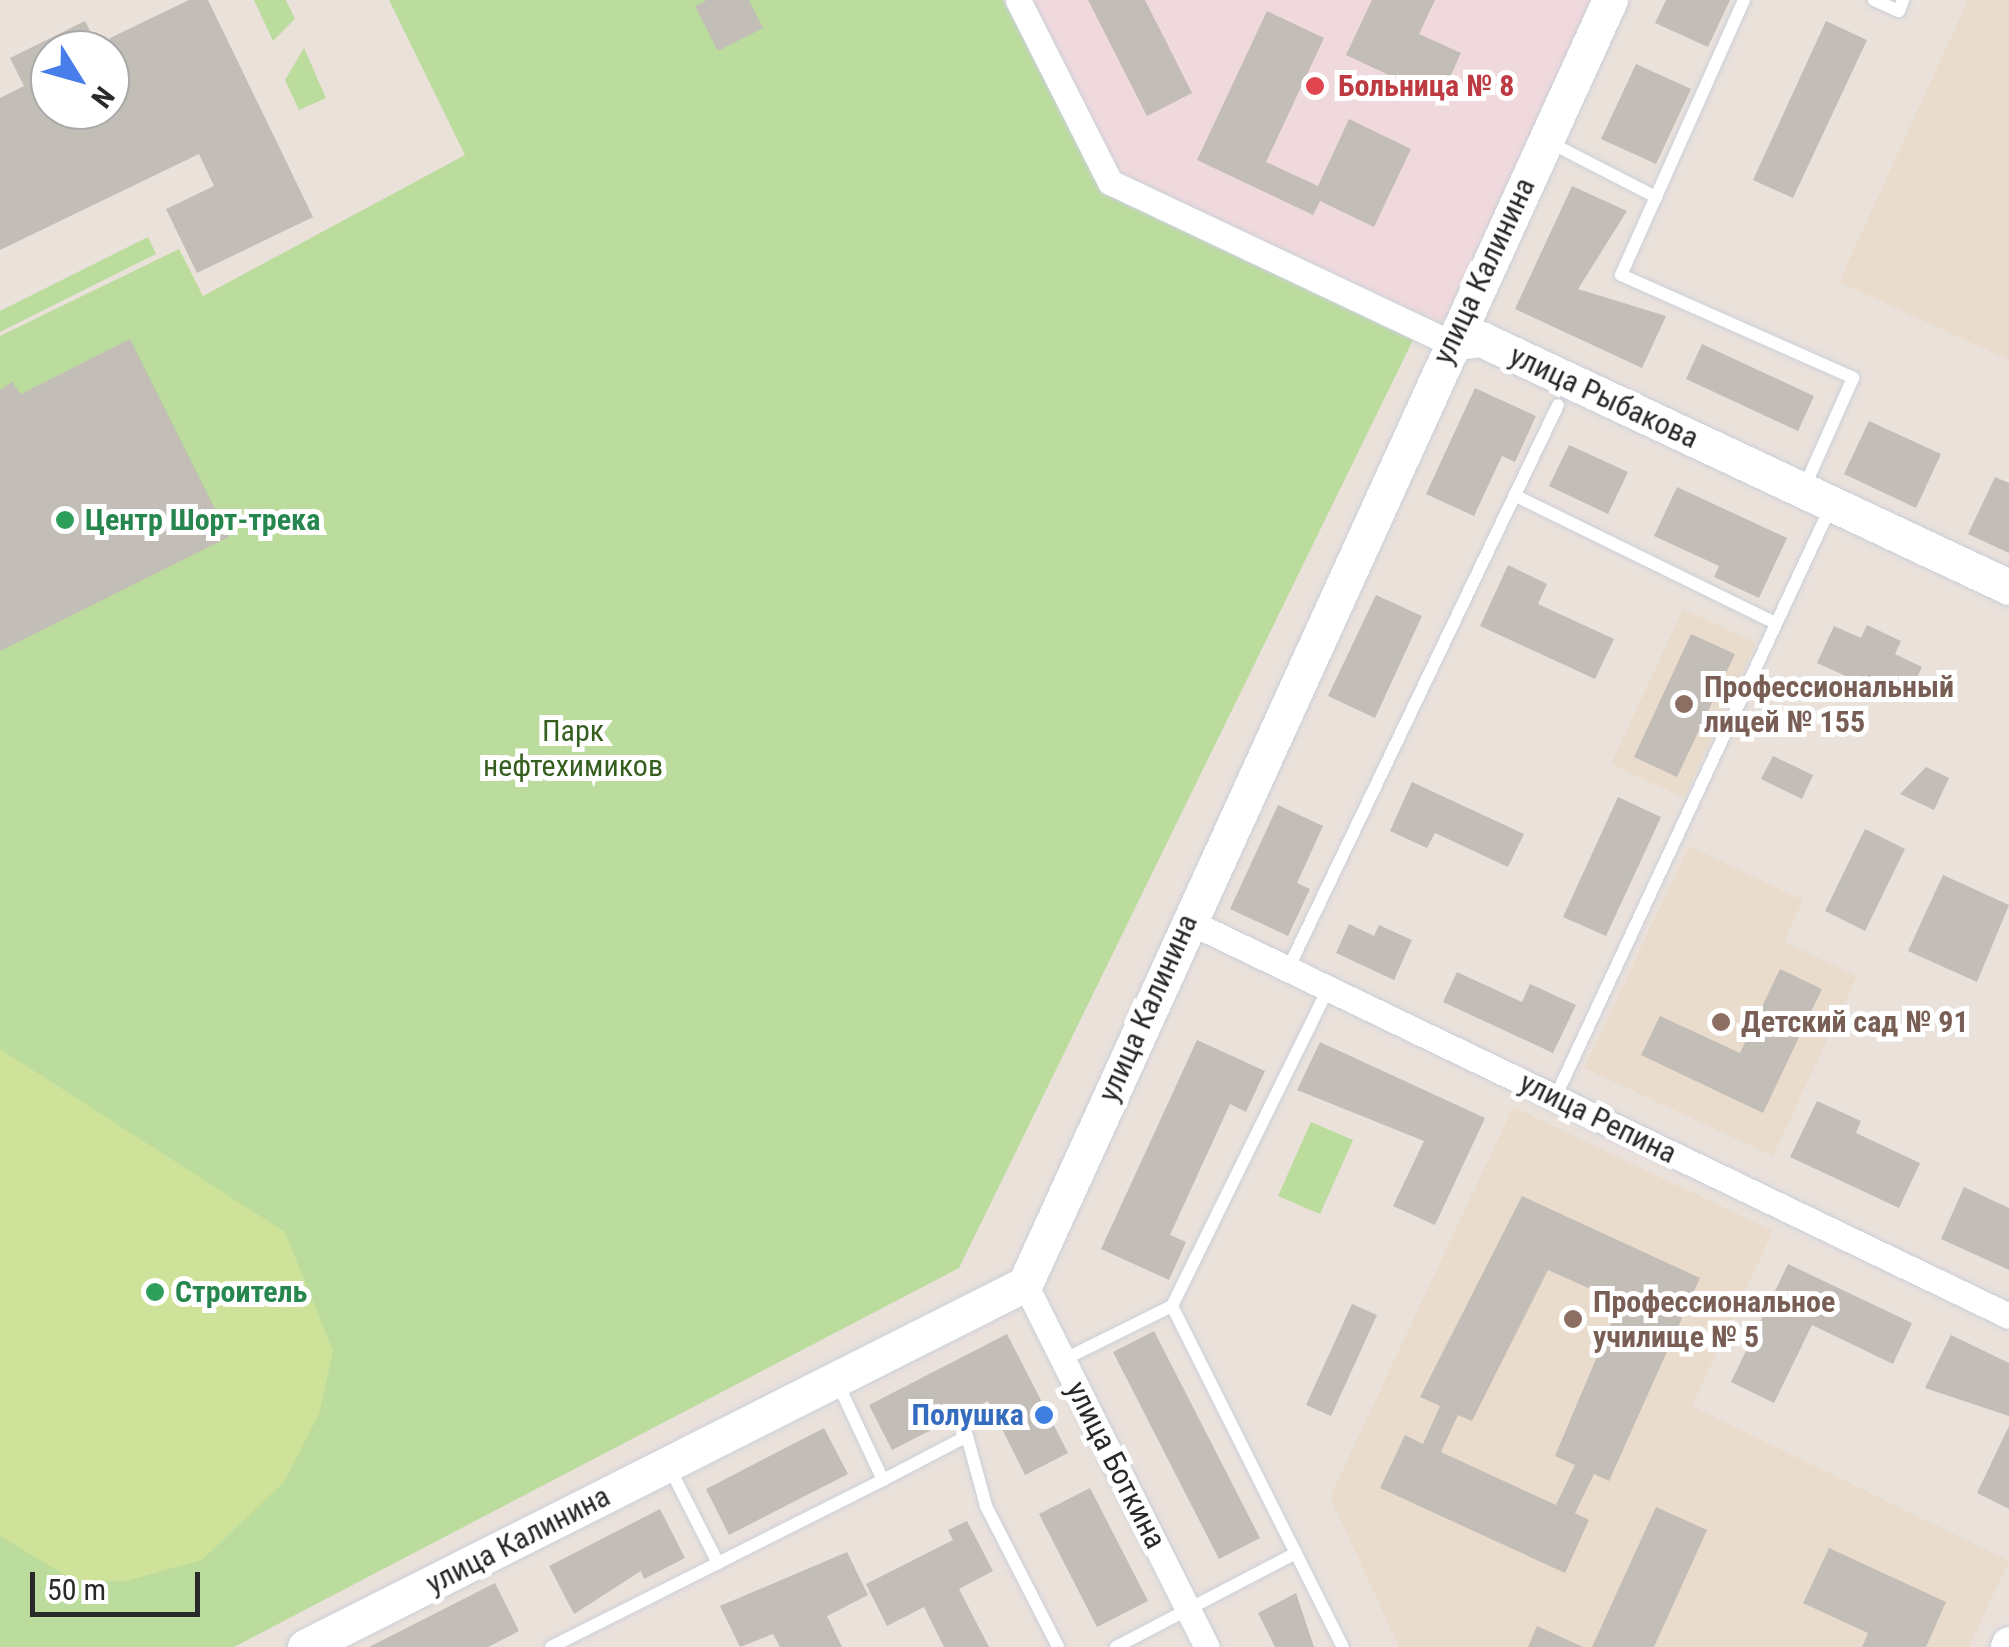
<!DOCTYPE html>
<html>
<head>
<meta charset="utf-8">
<style>
	body { margin:0 }
	#map { position:relative; width:2009px; height:1647px; overflow:hidden; background:#eae1db; font-family:"Roboto Condensed",sans-serif }
	div>[style] { position:absolute }
	[style*='--x'] { left:calc(var(--x)*1px); top:calc(var(--y)*1px); width:calc(var(--w)*1px); rotate:calc(var(--a)*1deg) }
	.education>* { inset:0; background:#eadccc }
	.medical>* { inset:0; background:#f0d9dd }
	.green>* { inset:0; background:#bbdc9c }
	.pitch>* { inset:0; background:#cee299 }
	.building>* { inset:0; background:#c2bdb7 }
	.roads { filter:drop-shadow(0 0 2px #cacfd9) drop-shadow(0 0 2px #cacfd9) }
	.lane>* { height:12px; margin:-6px; padding:0 6px; transform-origin:6px; border-radius:6px; background:#fff }
	.street>* { height:25px; margin:-12.5px; padding:0 12.5px; transform-origin:12.5px; border-radius:12.5px; background:#fff }
	.secondary>* { height:35px; margin:-17.5px; padding:0 17.5px; transform-origin:17.5px; border-radius:17.5px; background:#fff }
	.dots>* { width:28px; height:28px; translate:-50% -50%; box-sizing:border-box; border:5px solid #fff; border-radius:50% }
	span { translate:-50% -50%; white-space:nowrap; text-align:center; line-height:1.15; -webkit-text-stroke:10px #fff; paint-order:stroke }
	.health-label { font-size:30px; color:#be3a42; font-weight:700 }
	.left { translate:0 -50%; text-align:left }
	.street-label { font-size:30px; color:#292929 }
	.leisure-label { font-size:30px; color:#27864d; font-weight:700 }
	.education-label { font-size:30px; color:#785e54; font-weight:700 }
	.park-label { font-size:30px; color:#365f1f }
	.shop-label { font-size:30px; color:#366cbe; font-weight:700 }
	.right { translate:-100% -50%; text-align:right }
	.north { position:absolute; left:30px; top:30px; width:100px; height:100px; box-sizing:border-box; background:#fff; border:2px solid #a9a9a9; border-radius:50%; rotate:127deg; font-size:28px; font-weight:700; line-height:40px; text-align:center; color:#292929 }
	.north::after { content:''; display:block; margin:auto; width:35px; height:45px; background:#487eea; clip-path:polygon(50% 0,100% 100%,50% 72%,0 100%) }
	.scale { position:absolute; left:30px; top:1572px; width:170px; height:45px; box-sizing:border-box; border:5px solid #292929; border-top:0; padding-left:12px; font-size:30px; line-height:35px; white-space:nowrap; color:#292929; -webkit-text-stroke:8px #fff; paint-order:stroke }
</style>
</head>
<body>
<div id="map">
	<div class="education">
		<i style="clip-path:polygon(1968px 0,2009px 0,2009px 360px,1839px 282px)"></i>
		<i style="clip-path:polygon(1683px 609px,1756px 643px,1684px 798px,1611px 764px)"></i>
		<i style="clip-path:polygon(1689px 846px,1803px 900px,1784px 942px,1857px 976px,1773px 1156px,1584px 1068px)"></i>
		<i style="clip-path:polygon(1513px 1107px,1773px 1231px,1692px 1406px,2009px 1561px,1969px 1647px,1399px 1647px,1330px 1497px)"></i>
	</div>
	<div class="medical">
		<i style="clip-path:polygon(1032px 0,1594px 0,1442px 323px,1121px 173px)"></i>
	</div>
	<div class="green">
		<i style="clip-path:polygon(254px 0,286px 0,295px 19px,273px 41px)"></i>
		<i style="clip-path:polygon(389px 0,1003px 0,1102px 193px,1413px 340px,959px 1268px,234px 1647px,0 1647px,0 336px,179px 249px,203px 296px,465px 155px)"></i>
		<i style="clip-path:polygon(304px 48px,326px 98px,299px 110px,285px 80px)"></i>
		<i style="clip-path:polygon(148px 237px,156px 254px,0 332px,0 311px)"></i>
		<i style="clip-path:polygon(1311px 1122px,1353px 1140px,1320px 1214px,1278px 1196px)"></i>
	</div>
	<div class="pitch">
		<i style="clip-path:polygon(0 1049px,285px 1232px,333px 1351px,319px 1414px,284px 1482px,202px 1560px,126px 1581px,73px 1580px,0 1536px)"></i>
	</div>
	<div class="building">
		<i style="clip-path:polygon(189px 0,208px 0,313px 217px,197px 273px,166px 209px,214px 186px,199px 154px,0 250px,0 98px,24px 86px,10px 58px,85px 21px,100px 50px,50px 50px,50px 110px,110px 110px,110px 38px)"></i>
		<i style="clip-path:polygon(707px 0,749px 0,763px 28px,718px 51px,695px 6px)"></i>
		<i style="clip-path:polygon(1088px 0,1145px 0,1192px 93px,1147px 116px)"></i>
		<i style="clip-path:polygon(1372px 0,1435px 0,1419px 34px,1461px 53px,1440px 99px,1346px 55px)"></i>
		<i style="clip-path:polygon(1666px 0,1730px 0,1708px 47px,1655px 23px)"></i>
		<i style="clip-path:polygon(1267px 11px,1324px 38px,1266px 162px,1318px 186px,1349px 119px,1411px 149px,1374px 227px,1320px 201px,1313px 215px,1197px 160px)"></i>
		<i style="clip-path:polygon(1826px 21px,1867px 40px,1793px 198px,1753px 180px)"></i>
		<i style="clip-path:polygon(1636px 64px,1691px 89px,1656px 164px,1601px 139px)"></i>
		<i style="clip-path:polygon(1572px 186px,1627px 211px,1578px 289px,1666px 316px,1642px 368px,1515px 309px)"></i>
		<i style="clip-path:polygon(130px 339px,229px 537px,0 651px,0 390px,12px 382px,21px 394px)"></i>
		<i style="clip-path:polygon(1702px 344px,1814px 396px,1798px 431px,1686px 379px)"></i>
		<i style="clip-path:polygon(1475px 388px,1536px 416px,1515px 462px,1502px 456px,1474px 516px,1426px 494px)"></i>
		<i style="clip-path:polygon(1869px 421px,1941px 454px,1916px 508px,1844px 474px)"></i>
		<i style="clip-path:polygon(1569px 445px,1628px 472px,1608px 514px,1549px 486px)"></i>
		<i style="clip-path:polygon(1995px 477px,2009px 483px,2009px 553px,1968px 534px)"></i>
		<i style="clip-path:polygon(1677px 487px,1787px 538px,1759px 598px,1714px 577px,1719px 566px,1654px 536px)"></i>
		<i style="clip-path:polygon(1508px 565px,1547px 584px,1538px 604px,1614px 639px,1595px 679px,1480px 626px)"></i>
		<i style="clip-path:polygon(1376px 595px,1422px 616px,1375px 718px,1328px 696px)"></i>
		<i style="clip-path:polygon(1867px 625px,1901px 641px,1895px 654px,1922px 667px,1905px 703px,1817px 663px,1834px 626px,1861px 638px)"></i>
		<i style="clip-path:polygon(1691px 634px,1735px 654px,1677px 777px,1634px 757px)"></i>
		<i style="clip-path:polygon(1773px 756px,1813px 775px,1802px 799px,1761px 779px)"></i>
		<i style="clip-path:polygon(1926px 767px,1949px 778px,1934px 810px,1900px 794px)"></i>
		<i style="clip-path:polygon(1412px 782px,1524px 834px,1508px 867px,1435px 833px,1427px 848px,1390px 831px)"></i>
		<i style="clip-path:polygon(1618px 797px,1661px 817px,1606px 936px,1563px 917px)"></i>
		<i style="clip-path:polygon(1278px 805px,1323px 826px,1297px 883px,1310px 889px,1288px 936px,1230px 909px)"></i>
		<i style="clip-path:polygon(1865px 829px,1905px 849px,1865px 931px,1825px 911px)"></i>
		<i style="clip-path:polygon(1943px 875px,2009px 905px,1977px 982px,1908px 951px)"></i>
		<i style="clip-path:polygon(1349px 924px,1374px 936px,1379px 925px,1412px 940px,1394px 980px,1336px 953px)"></i>
		<i style="clip-path:polygon(1780px 969px,1822px 989px,1763px 1113px,1641px 1055px,1660px 1016px,1740px 1053px)"></i>
		<i style="clip-path:polygon(1457px 972px,1522px 1002px,1530px 984px,1576px 1005px,1553px 1053px,1443px 1002px)"></i>
		<i style="clip-path:polygon(1197px 1040px,1265px 1071px,1246px 1112px,1230px 1104px,1170px 1235px,1186px 1242px,1169px 1280px,1101px 1249px)"></i>
		<i style="clip-path:polygon(1320px 1042px,1485px 1118px,1435px 1225px,1393px 1206px,1424px 1141px,1297px 1090px)"></i>
		<i style="clip-path:polygon(1817px 1101px,1861px 1121px,1856px 1133px,1920px 1163px,1899px 1208px,1790px 1157px)"></i>
		<i style="clip-path:polygon(1964px 1187px,2009px 1208px,2009px 1270px,1941px 1239px)"></i>
		<i style="clip-path:polygon(evenodd,1522px 1196px,1700px 1278px,1609px 1481px,1594px 1474px,1575px 1513px,1589px 1520px,1565px 1573px,1380px 1488px,1405px 1435px,1423px 1444px,1440px 1406px,1420px 1397px,1522px 1196px,1548px 1270px,1620px 1302px,1555px 1456px,1575px 1465px,1556px 1505px,1441px 1452px,1458px 1415px,1472px 1421px,1548px 1270px)"></i>
		<i style="clip-path:polygon(1788px 1264px,1912px 1323px,1893px 1364px,1812px 1325px,1774px 1403px,1731px 1382px)"></i>
		<i style="clip-path:polygon(1352px 1304px,1377px 1315px,1331px 1416px,1306px 1405px)"></i>
		<i style="clip-path:polygon(1154px 1331px,1260px 1538px,1219px 1559px,1113px 1352px)"></i>
		<i style="clip-path:polygon(1007px 1334px,1068px 1453px,1025px 1475px,988px 1401px,892px 1450px,869px 1405px)"></i>
		<i style="clip-path:polygon(1951px 1335px,2009px 1363px,2009px 1416px,1925px 1388px)"></i>
		<i style="clip-path:polygon(2009px 1426px,2009px 1509px,1977px 1493px)"></i>
		<i style="clip-path:polygon(824px 1428px,848px 1474px,729px 1535px,706px 1489px)"></i>
		<i style="clip-path:polygon(1090px 1488px,1148px 1601px,1097px 1627px,1039px 1514px)"></i>
		<i style="clip-path:polygon(1656px 1507px,1707px 1530px,1654px 1647px,1592px 1647px)"></i>
		<i style="clip-path:polygon(660px 1509px,685px 1558px,644px 1579px,641px 1571px,574px 1614px,549px 1566px)"></i>
		<i style="clip-path:polygon(967px 1521px,993px 1571px,959px 1589px,989px 1647px,944px 1647px,924px 1607px,887px 1626px,866px 1584px,953px 1540px,948px 1530px)"></i>
		<i style="clip-path:polygon(1829px 1548px,1946px 1602px,1926px 1647px,1862px 1647px,1868px 1633px,1803px 1603px)"></i>
		<i style="clip-path:polygon(847px 1552px,868px 1595px,827px 1616px,842px 1647px,780px 1647px,773px 1634px,740px 1647px,720px 1606px)"></i>
		<i style="clip-path:polygon(495px 1583px,519px 1631px,488px 1647px,369px 1647px)"></i>
		<i style="clip-path:polygon(1296px 1593px,1314px 1647px,1275px 1647px,1258px 1613px)"></i>
		<i style="clip-path:polygon(1537px 1626px,1583px 1647px,1528px 1647px)"></i>
	</div>
	<div class="roads">
		<div class="lane">
			<i style="--x:1744;--y:0;--w:301;--a:114.1"></i>
			<i style="--x:1621;--y:275;--w:254;--a:23.9"></i>
			<i style="--x:1853;--y:378;--w:118;--a:114"></i>
			<i style="--x:1874;--y:0;--w:27;--a:24"></i>
			<i style="--x:1899;--y:11;--w:12;--a:-70"></i>
			<i style="--x:1547;--y:141;--w:123;--a:27.2"></i>
			<i style="--x:1516;--y:496;--w:288;--a:26.1"></i>
			<i style="--x:1288;--y:969;--w:625;--a:-64.42"></i>
			<i style="--x:1555;--y:1098;--w:653;--a:-65"></i>
			<i style="--x:1172;--y:1306;--w:353;--a:-63.8"></i>
			<i style="--x:1063;--y:1360;--w:122;--a:-26.4"></i>
			<i style="--x:1172;--y:1306;--w:381;--a:63.4"></i>
			<i style="--x:883;--y:1480;--w:95;--a:-27.6"></i>
			<i style="--x:967;--y:1436;--w:73;--a:74.8"></i>
			<i style="--x:986;--y:1506;--w:158;--a:62.9"></i>
			<i style="--x:718;--y:1563;--w:185;--a:-26.7"></i>
			<i style="--x:883;--y:1480;--w:108;--a:-115.1"></i>
			<i style="--x:551;--y:1647;--w:187;--a:-26.7"></i>
			<i style="--x:718;--y:1563;--w:110;--a:-117"></i>
			<i style="--x:1116;--y:1647;--w:203;--a:-27.6"></i>
		</div>
		<div class="street">
			<i style="--x:1018;--y:0;--w:204;--a:63.2"></i>
			<i style="--x:1110;--y:182;--w:377;--a:25.3"></i>
			<i style="--x:1186;--y:920;--w:913;--a:25.7"></i>
			<i style="--x:1025;--y:1284;--w:406;--a:63.4"></i>
		</div>
		<div class="secondary">
			<i style="--x:1451;--y:343;--w:30;--a:-8"></i>
			<i style="--x:1481;--y:339;--w:583;--a:25.16"></i>
			<i style="--x:305;--y:1647;--w:806;--a:-26.76"></i>
			<i style="--x:1025;--y:1284;--w:1411;--a:-65.51"></i>
			<i style="--x:2008;--y:1647;--w:3;--a:-72"></i>
		</div>
	</div>
	<div class="dots">
		<i style="left:1315px;top:86px;background:#e0444e"></i>
		<i style="left:65px;top:520px;background:#2e9e5b"></i>
		<i style="left:1684px;top:704px;background:#8d6e63"></i>
		<i style="left:1721px;top:1022px;background:#8d6e63"></i>
		<i style="left:155px;top:1292px;background:#2e9e5b"></i>
		<i style="left:1573px;top:1319px;background:#8d6e63"></i>
		<i style="left:1044px;top:1415px;background:#3f7fe0"></i>
	</div>
	<div class="health-label">
		<span class="left" style="left:1338px;top:86px">Больница № 8</span>
	</div>
	<div class="street-label">
		<span style="left:1484px;top:271px;rotate:-65deg">улица Калинина</span>
		<span style="left:1604px;top:397px;rotate:25deg">улица Рыбакова</span>
		<span style="left:1148px;top:1008px;rotate:-66deg">улица Калинина</span>
		<span style="left:1598px;top:1118px;rotate:26deg">улица Репина</span>
		<span style="left:1116px;top:1465px;rotate:63deg">улица Боткина</span>
		<span style="left:518px;top:1540px;rotate:-27deg">улица Калинина</span>
	</div>
	<div class="leisure-label">
		<span class="left" style="left:85px;top:520px">Центр Шорт-трека</span>
		<span class="left" style="left:175px;top:1292px">Строитель</span>
	</div>
	<div class="education-label">
		<span class="left" style="left:1704px;top:704px">Профессиональный<br>лицей № 155</span>
		<span class="left" style="left:1741px;top:1022px">Детский сад № 91</span>
		<span class="left" style="left:1593px;top:1319px">Профессиональное<br>училище № 5</span>
	</div>
	<div class="park-label">
		<span style="left:573px;top:748px">Парк<br>нефтехимиков</span>
	</div>
	<div class="shop-label">
		<span class="right" style="left:1024px;top:1415px">Полушка</span>
	</div>
	<div class="north">N</div>
	<div class="scale">50 m</div>
</div>
</body>
</html>
